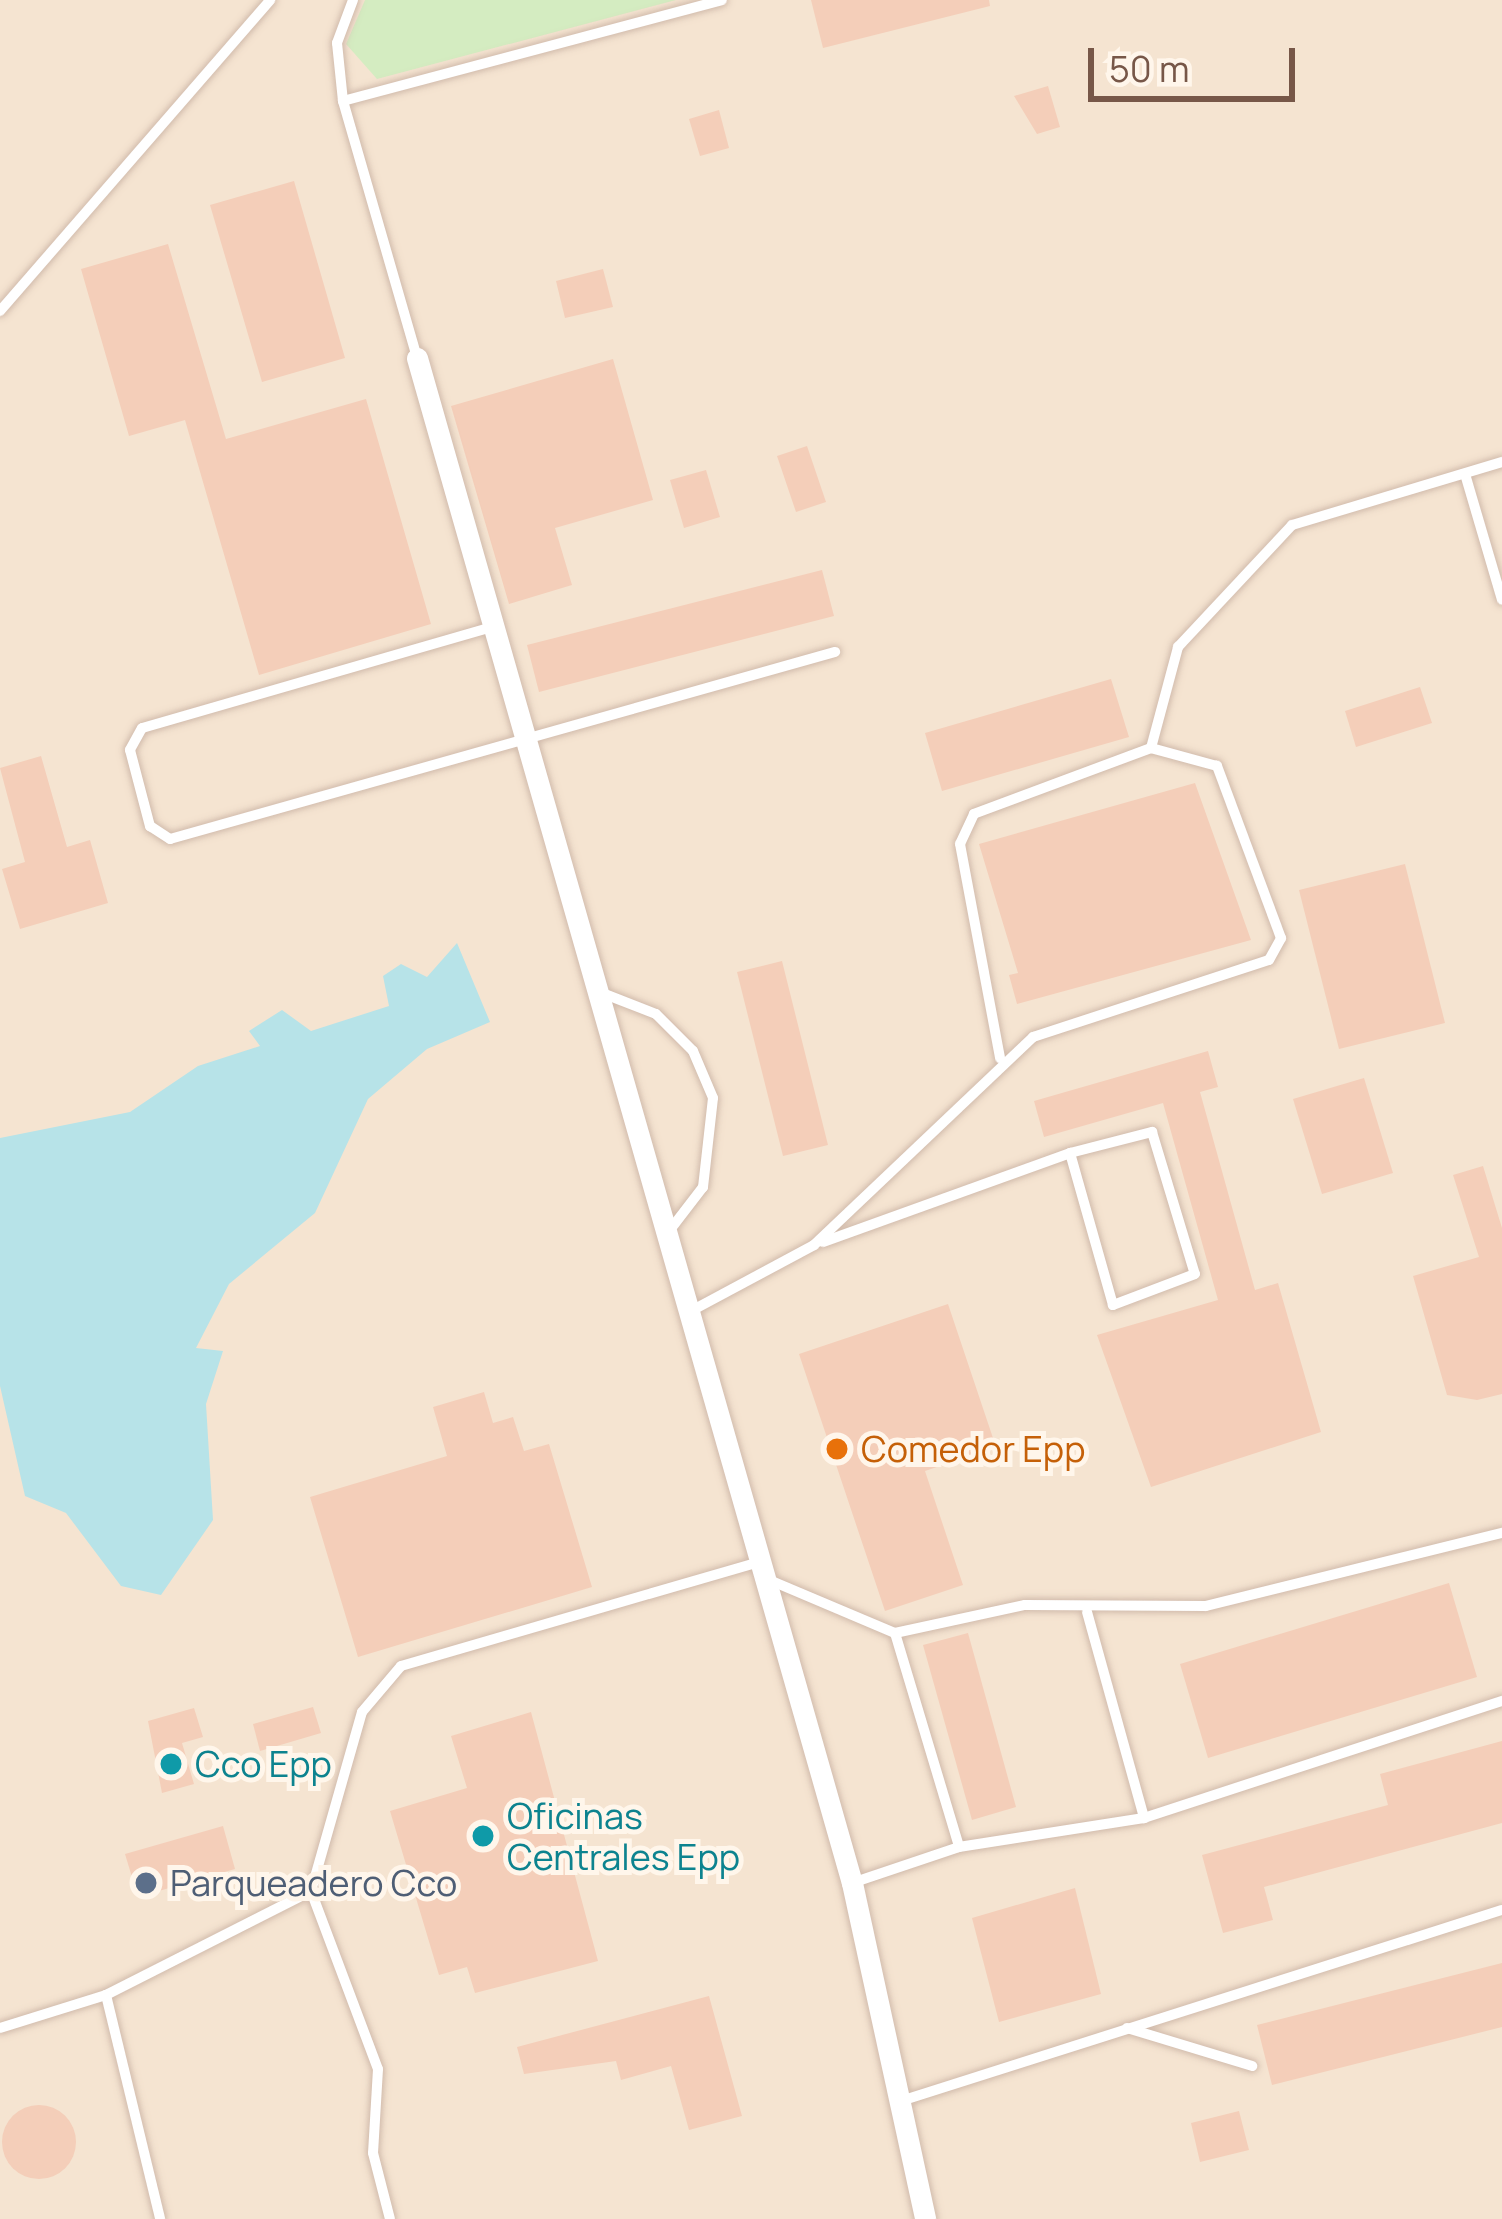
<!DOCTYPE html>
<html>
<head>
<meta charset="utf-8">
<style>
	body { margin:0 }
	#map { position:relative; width:1502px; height:2219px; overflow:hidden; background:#fdf2e3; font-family:Manrope,sans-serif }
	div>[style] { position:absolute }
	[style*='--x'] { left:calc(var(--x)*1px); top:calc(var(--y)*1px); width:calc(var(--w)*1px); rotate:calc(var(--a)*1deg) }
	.residential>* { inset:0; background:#f5e4d1 }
	.green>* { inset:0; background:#d4ecc1 }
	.water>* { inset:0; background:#b7e3e8 }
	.building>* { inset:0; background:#f4ceb9 }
	.round { border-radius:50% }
	.roads { filter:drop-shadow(0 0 3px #d1bbac) drop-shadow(0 0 3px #d1bbac) }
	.service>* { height:10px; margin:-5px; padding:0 5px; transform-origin:5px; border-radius:5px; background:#fff }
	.minor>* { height:21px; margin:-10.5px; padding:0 10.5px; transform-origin:10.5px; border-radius:10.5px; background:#fff }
	.dots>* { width:33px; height:33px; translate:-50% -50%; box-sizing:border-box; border:6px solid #fff6eb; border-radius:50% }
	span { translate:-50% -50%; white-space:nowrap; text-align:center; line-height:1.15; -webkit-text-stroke:10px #fff6eb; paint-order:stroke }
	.food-label { font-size:36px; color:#c56008 }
	.left { translate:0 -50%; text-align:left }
	.culture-label { font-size:36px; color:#0d838f }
	.service-label { font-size:36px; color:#4e5e75 }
	.scale { position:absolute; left:1088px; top:48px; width:207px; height:54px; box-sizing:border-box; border:6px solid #775748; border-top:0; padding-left:15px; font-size:36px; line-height:42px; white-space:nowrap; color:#775748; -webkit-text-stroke:9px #fff6eb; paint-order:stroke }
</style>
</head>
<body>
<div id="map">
	<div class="residential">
		<i style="clip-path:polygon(0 0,1502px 0,1502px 2219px,0 2219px)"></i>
	</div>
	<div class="green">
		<i style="clip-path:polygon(365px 0,676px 0,377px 79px,346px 44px)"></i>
	</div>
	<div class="water">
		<i style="clip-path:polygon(457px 943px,490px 1022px,427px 1049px,368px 1099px,315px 1213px,229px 1284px,196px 1348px,223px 1351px,206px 1404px,213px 1520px,161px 1595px,121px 1586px,66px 1513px,25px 1496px,0 1386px,0 1138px,130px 1112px,198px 1066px,260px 1046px,249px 1031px,282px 1010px,311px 1031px,389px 1006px,383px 976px,401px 964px,427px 977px)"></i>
	</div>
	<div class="building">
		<i style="clip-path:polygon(811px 0,989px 0,990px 6px,823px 48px)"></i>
		<i style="clip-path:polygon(1048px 86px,1060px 127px,1037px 134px,1014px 96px)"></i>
		<i style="clip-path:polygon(719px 110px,729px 148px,700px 156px,689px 119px)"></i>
		<i style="clip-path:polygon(294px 181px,345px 358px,262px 382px,210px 205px)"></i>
		<i style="clip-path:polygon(168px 244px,226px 439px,366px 399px,431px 624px,259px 675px,185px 420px,129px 436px,81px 269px)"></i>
		<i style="clip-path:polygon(603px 269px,613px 307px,565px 318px,556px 281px)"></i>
		<i style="clip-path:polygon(613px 359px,653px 500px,555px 528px,572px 585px,509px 604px,451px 406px)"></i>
		<i style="clip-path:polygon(807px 446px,826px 502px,796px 512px,777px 456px)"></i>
		<i style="clip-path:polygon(706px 470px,720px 517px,684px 528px,670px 480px)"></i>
		<i style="clip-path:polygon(822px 570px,834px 616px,539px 692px,527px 645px)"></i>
		<i style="clip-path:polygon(1111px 679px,1129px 737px,942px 791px,925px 733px)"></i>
		<i style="clip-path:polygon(1420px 687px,1432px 723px,1356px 747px,1345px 711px)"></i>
		<i style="clip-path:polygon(41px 756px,67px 847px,90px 840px,108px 903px,20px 929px,2px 869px,25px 862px,0 768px)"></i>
		<i style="clip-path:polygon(1195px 783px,1251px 940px,1017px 1004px,1009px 975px,1018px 973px,979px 844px)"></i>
		<i style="clip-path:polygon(1405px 864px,1445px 1023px,1339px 1049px,1299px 890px)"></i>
		<i style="clip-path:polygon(782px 961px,828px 1145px,783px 1156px,737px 972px)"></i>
		<i style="clip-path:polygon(1208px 1051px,1218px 1087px,1200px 1092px,1255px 1290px,1278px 1283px,1321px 1432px,1151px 1487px,1097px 1335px,1218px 1300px,1163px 1103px,1044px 1137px,1034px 1101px)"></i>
		<i style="clip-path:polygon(1364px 1078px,1393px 1173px,1322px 1194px,1293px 1099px)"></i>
		<i style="clip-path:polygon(1483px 1166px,1502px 1228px,1502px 1394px,1477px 1400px,1447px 1395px,1413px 1276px,1479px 1257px,1453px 1175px)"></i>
		<i style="clip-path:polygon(948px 1304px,996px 1447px,925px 1471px,963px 1585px,885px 1611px,799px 1354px)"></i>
		<i style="clip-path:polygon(484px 1392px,493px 1423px,513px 1417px,524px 1451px,549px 1444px,592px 1587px,358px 1657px,310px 1497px,447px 1456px,433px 1407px)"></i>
		<i style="clip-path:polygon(1449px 1583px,1477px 1677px,1208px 1758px,1180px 1664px)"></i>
		<i style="clip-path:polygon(968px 1633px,1016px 1807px,972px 1820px,923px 1645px)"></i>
		<i style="clip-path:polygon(313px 1707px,321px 1733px,260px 1751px,253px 1724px)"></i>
		<i style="clip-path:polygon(194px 1708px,203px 1737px,182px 1743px,194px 1784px,162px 1793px,148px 1721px)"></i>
		<i style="clip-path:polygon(531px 1712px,598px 1961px,475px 1993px,467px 1967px,439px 1975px,390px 1811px,467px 1788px,451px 1736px)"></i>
		<i style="clip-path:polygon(1502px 1741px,1502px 1823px,1264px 1887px,1273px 1920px,1223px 1933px,1202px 1855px,1388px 1805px,1380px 1774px)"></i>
		<i style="clip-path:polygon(223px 1826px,235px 1869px,138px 1897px,125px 1854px)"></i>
		<i style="clip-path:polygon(1075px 1888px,1101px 1994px,999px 2022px,972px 1918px)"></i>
		<i style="clip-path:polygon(1502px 1963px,1502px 2027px,1272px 2085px,1257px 2025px)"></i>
		<i style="clip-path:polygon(709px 1996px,742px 2116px,689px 2130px,671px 2066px,621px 2080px,616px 2061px,524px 2074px,517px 2047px)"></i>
		<i class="round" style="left:2px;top:2105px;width:74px;height:74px"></i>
		<i style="clip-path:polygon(1239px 2111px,1249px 2150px,1200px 2162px,1191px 2123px)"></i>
	</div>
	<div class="roads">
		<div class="service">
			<i style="--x:353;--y:0;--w:46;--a:110.4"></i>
			<i style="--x:337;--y:43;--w:58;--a:84.1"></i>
			<i style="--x:343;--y:101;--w:267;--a:73.9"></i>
			<i style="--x:343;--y:101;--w:392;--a:-14.9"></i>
			<i style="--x:0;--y:311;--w:412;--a:-49"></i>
			<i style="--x:1465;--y:474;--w:131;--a:73.6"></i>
			<i style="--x:492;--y:627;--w:364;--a:163.9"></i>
			<i style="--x:142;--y:728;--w:25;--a:119"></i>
			<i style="--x:130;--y:750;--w:79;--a:75.3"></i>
			<i style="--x:150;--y:826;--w:24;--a:33"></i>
			<i style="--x:170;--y:839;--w:691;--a:-15.71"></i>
			<i style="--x:1151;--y:748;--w:105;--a:-75"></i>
			<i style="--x:1178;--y:647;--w:167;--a:-46.9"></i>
			<i style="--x:1292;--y:525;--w:219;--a:-16.7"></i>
			<i style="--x:597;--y:991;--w:63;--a:21.3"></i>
			<i style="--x:656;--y:1014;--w:52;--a:45"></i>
			<i style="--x:693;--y:1051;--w:51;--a:66.9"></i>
			<i style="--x:713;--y:1098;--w:90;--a:96.4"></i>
			<i style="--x:703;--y:1187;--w:59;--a:127.5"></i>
			<i style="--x:823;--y:1242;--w:263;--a:-19.8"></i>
			<i style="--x:1070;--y:1153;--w:85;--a:-14.4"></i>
			<i style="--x:1152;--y:1132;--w:148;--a:73.2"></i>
			<i style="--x:1195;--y:1274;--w:88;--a:159.3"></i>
			<i style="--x:1113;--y:1305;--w:158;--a:-105.8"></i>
			<i style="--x:691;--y:1311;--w:140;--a:-28.2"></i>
			<i style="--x:814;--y:1245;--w:302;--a:-43.5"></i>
			<i style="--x:1033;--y:1037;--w:248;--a:-18.1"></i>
			<i style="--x:1269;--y:960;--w:25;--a:-61"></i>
			<i style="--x:1281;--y:938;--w:184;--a:-110.4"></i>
			<i style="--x:1217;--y:766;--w:68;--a:-164.7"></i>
			<i style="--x:1151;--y:748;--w:189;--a:159.6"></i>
			<i style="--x:974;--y:814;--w:33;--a:115"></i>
			<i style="--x:960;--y:844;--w:218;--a:79.4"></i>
			<i style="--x:767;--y:1579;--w:139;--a:22.9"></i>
			<i style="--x:895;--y:1633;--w:133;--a:-12.2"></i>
			<i style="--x:1025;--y:1605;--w:181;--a:0.3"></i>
			<i style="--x:1206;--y:1606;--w:305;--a:-13.9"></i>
			<i style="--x:1087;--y:1612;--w:214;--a:74.5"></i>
			<i style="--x:895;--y:1633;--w:223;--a:73.3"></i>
			<i style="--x:852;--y:1883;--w:113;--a:-18.6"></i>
			<i style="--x:959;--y:1847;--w:187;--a:-8.9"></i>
			<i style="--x:1144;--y:1818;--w:377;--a:-18.1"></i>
			<i style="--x:311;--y:1891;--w:190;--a:69.4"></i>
			<i style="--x:378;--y:2069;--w:84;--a:93.4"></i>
			<i style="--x:373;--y:2153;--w:68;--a:75.6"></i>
			<i style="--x:106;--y:1995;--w:230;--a:76.4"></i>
			<i style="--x:0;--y:2028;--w:111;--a:-17.3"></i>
			<i style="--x:106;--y:1995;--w:230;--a:-26.9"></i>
			<i style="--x:311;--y:1891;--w:186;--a:-74.1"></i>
			<i style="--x:362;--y:1712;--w:60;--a:-49.7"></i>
			<i style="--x:401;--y:1666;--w:373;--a:-16.2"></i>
			<i style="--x:1127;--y:2028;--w:131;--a:16.9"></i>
			<i style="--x:904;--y:2100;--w:627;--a:-17.63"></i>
		</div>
		<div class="minor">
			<i style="--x:417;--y:358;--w:1586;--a:74.08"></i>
			<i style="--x:852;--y:1883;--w:344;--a:77.7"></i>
		</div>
	</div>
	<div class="dots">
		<i style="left:837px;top:1449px;background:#e8710a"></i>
		<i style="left:171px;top:1764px;background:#0f9aa8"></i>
		<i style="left:483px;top:1836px;background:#0f9aa8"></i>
		<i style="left:146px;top:1883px;background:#5c6f8a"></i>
	</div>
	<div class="food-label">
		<span class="left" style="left:861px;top:1449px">Comedor Epp</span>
	</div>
	<div class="culture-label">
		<span class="left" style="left:195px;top:1764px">Cco Epp</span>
		<span class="left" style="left:507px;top:1836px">Oficinas<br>Centrales Epp</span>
	</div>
	<div class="service-label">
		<span class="left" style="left:170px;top:1883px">Parqueadero Cco</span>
	</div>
	<div class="scale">50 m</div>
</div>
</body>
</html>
